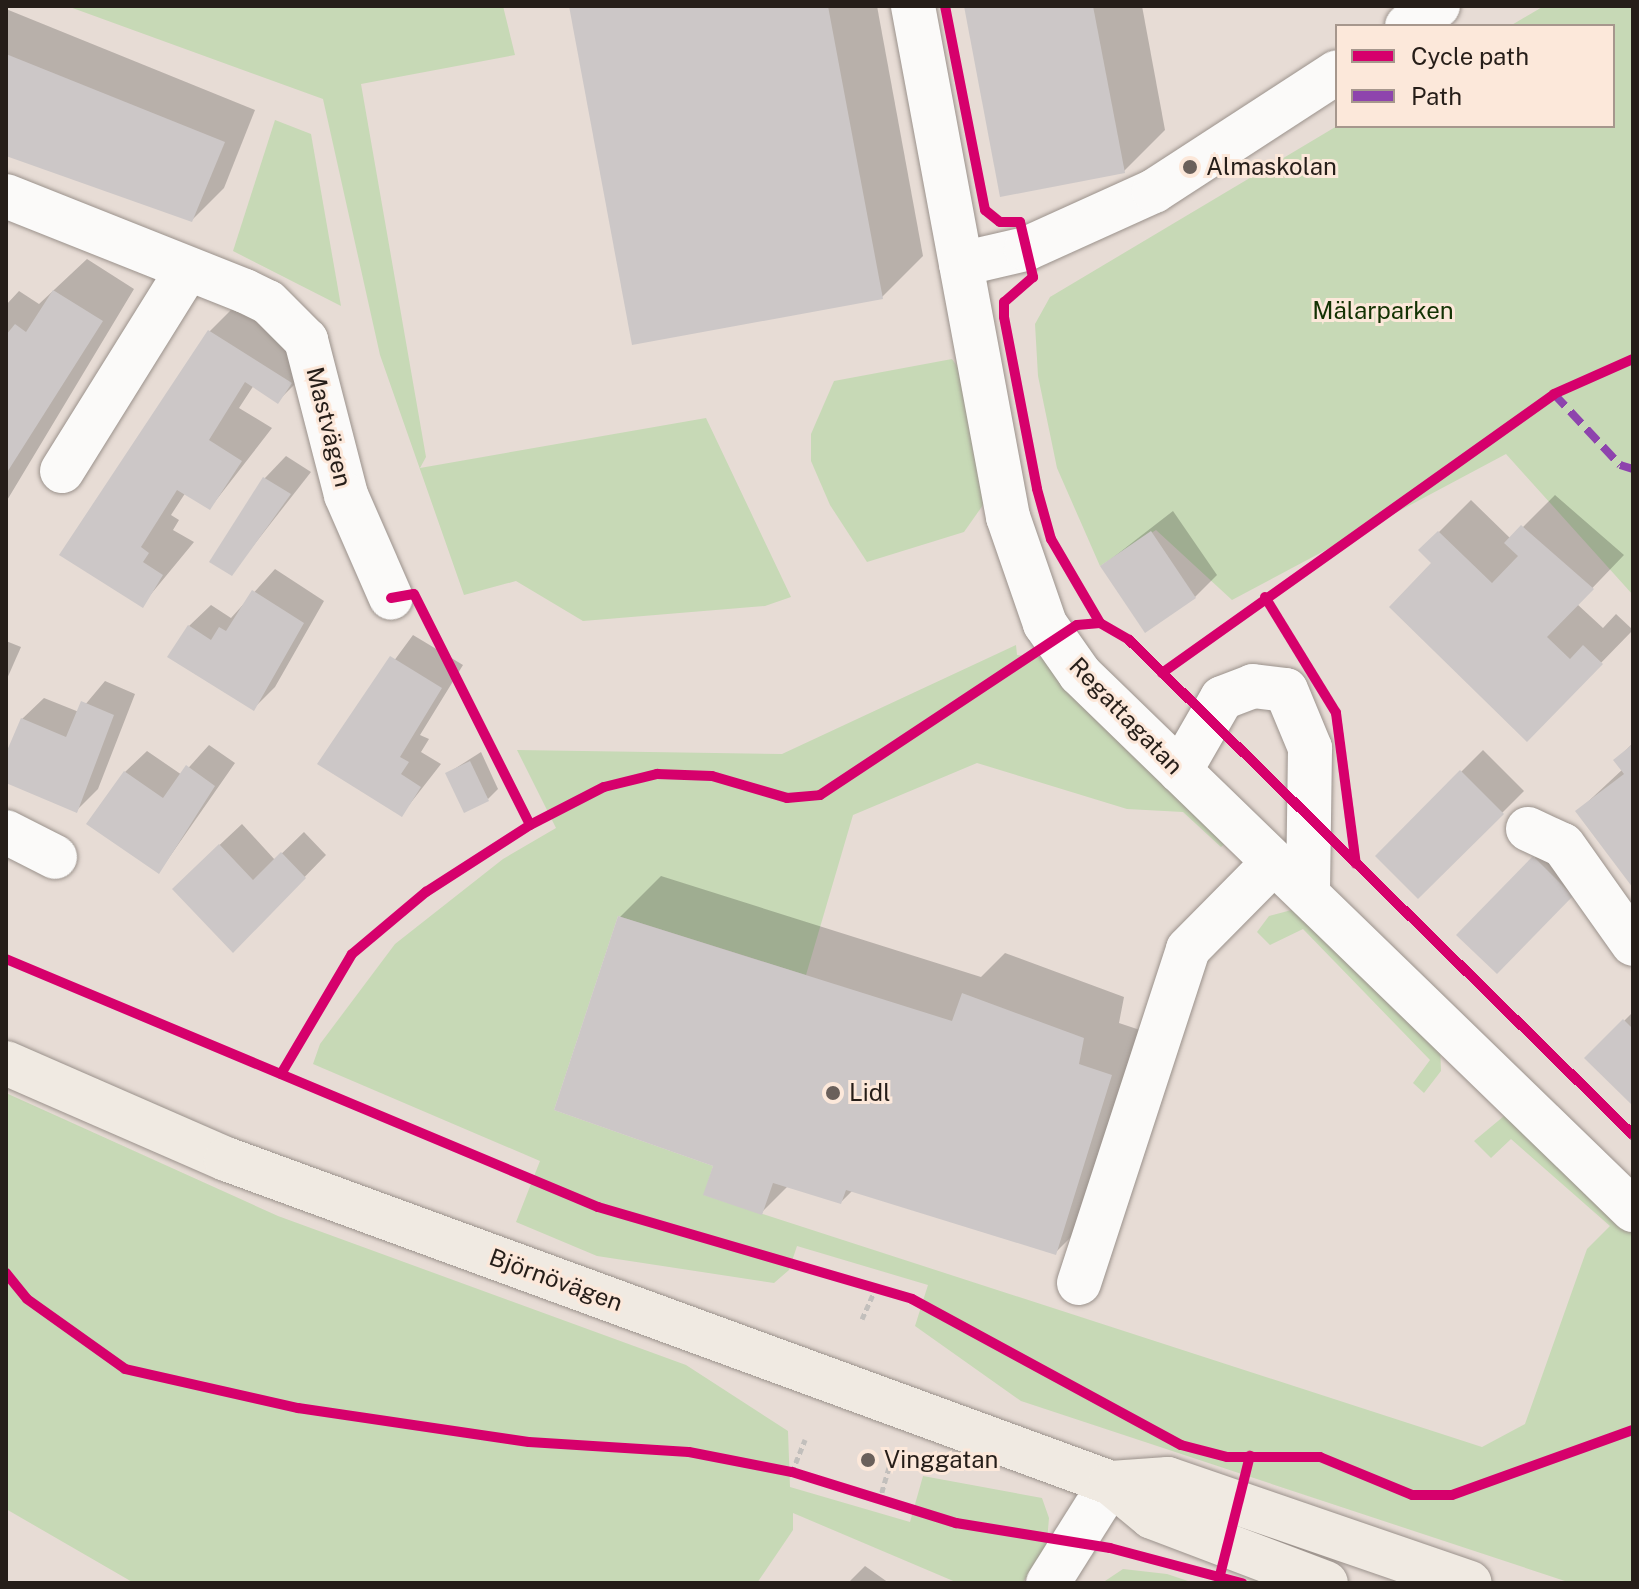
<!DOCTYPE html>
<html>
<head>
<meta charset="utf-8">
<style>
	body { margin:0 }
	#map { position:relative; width:1639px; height:1589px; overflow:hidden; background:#e7dcd5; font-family:"Public Sans",sans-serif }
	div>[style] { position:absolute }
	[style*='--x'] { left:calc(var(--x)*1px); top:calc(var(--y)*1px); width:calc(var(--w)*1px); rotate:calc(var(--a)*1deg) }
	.green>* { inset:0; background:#c7d9b6 }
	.shadow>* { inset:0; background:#0003 }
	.building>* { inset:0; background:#ccc7c7 }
	.path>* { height:5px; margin-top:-2.5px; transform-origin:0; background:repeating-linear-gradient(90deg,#c2bfbc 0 6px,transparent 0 10px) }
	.roads { filter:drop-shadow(0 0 2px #9b928c) drop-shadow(0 0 2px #9b928c) }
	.minor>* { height:44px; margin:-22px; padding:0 22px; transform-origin:22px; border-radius:22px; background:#fbfaf9 }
	.major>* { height:44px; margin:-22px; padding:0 22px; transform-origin:22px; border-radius:22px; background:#f0eae2 }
	.quiet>* { height:8px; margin-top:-4px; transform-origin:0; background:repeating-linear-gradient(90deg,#8e44ad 0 16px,transparent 0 24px) }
	.cycleway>* { height:10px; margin:-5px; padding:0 5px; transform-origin:5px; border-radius:5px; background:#d6006c }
	.dots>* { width:22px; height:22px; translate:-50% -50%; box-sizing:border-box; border:4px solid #fce8da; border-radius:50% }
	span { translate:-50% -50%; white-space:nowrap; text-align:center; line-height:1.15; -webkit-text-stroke:6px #fce8da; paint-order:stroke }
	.poi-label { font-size:24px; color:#261e19 }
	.left { translate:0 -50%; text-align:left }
	.park-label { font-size:24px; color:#133203 }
	.street-label { font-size:24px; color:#261e19 }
	.frame { position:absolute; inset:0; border:8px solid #261e19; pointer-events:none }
	.legend { position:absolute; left:1335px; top:24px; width:280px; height:104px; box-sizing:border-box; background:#fce8da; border:2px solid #a6978d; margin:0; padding:10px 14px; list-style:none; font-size:24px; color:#261e19 }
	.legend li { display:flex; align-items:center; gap:16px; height:40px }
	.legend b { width:40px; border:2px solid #a6978d }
</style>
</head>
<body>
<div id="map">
	<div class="green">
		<i style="clip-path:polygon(67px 6px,503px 6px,515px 55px,361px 84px,426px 457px,420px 468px,706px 418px,791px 597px,765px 606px,583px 621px,516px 581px,464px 595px,380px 355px,323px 99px)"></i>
		<i style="clip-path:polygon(1544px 6px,1633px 6px,1633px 595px,1506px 454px,1232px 600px,1156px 530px,1100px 566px,1057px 468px,1038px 376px,1035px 324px,1050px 297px,1337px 126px,1613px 126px,1613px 26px,1510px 26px)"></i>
		<i style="clip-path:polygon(275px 120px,311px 134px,341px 306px,233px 251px)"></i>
		<i style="clip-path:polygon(952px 359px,974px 390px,989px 453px,983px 505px,964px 532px,867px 562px,830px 505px,811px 461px,811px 434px,834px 381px)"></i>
		<i style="clip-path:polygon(1016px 645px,1017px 655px,1057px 659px,1233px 837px,1221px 847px,1183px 812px,1127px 809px,977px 763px,853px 815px,806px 975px,618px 916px,554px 1110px,713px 1166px,704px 1195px,1482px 1447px,1525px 1424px,1587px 1249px,1610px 1226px,1511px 1139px,1491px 1158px,1474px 1141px,1504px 1116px,1538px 1129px,1633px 1221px,1633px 1583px,1571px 1583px,1021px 1401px,915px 1326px,928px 1285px,797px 1246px,789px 1270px,774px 1283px,597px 1256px,516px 1222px,540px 1161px,313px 1064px,320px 1044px,395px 944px,503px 859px,556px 828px,517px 750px,782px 754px)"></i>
		<i style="clip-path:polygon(1299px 908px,1440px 1043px,1441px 1071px,1424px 1093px,1413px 1083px,1430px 1060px,1303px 929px,1270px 945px,1257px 932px,1269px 916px)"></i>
		<i style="clip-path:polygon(6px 1093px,278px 1216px,686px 1365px,788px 1431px,790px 1487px,910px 1522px,923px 1476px,1042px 1498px,1049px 1518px,1046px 1553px,1022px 1583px,958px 1583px,793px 1513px,793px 1530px,757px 1583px,134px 1583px,6px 1509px)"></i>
		<i style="clip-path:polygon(1123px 1569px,1167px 1574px,1194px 1583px,1102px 1583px)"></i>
	</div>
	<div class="shadow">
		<i style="clip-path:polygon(571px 6px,877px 6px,923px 256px,882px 297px)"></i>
		<i style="clip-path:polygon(965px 6px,1142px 6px,1165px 130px,1124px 171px)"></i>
		<i style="clip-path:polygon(6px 9px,255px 110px,224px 188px,192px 220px,6px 154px)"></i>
		<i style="clip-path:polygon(87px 259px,134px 289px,6px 502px,6px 305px,19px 291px,39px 304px)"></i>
		<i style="clip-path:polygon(242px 299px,310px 369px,278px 401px,254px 385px,239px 408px,272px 428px,210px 508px,186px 492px,171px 515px,179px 520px,173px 530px,194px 542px,142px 605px,61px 554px,210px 331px)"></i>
		<i style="clip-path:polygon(286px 456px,311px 472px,231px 574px,265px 478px)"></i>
		<i style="clip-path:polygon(1555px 495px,1624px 555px,1577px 604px,1603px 628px,1616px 614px,1633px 630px,1558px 707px,1421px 550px,1471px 500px,1511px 539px)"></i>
		<i style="clip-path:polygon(1173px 511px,1217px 575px,1195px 597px,1102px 566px)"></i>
		<i style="clip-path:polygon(275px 569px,324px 601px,275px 687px,253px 709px,189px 626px,211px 605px,231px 618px)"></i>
		<i style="clip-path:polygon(413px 635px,463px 665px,420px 735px,429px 739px,421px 752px,441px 764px,402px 814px,319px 763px)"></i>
		<i style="clip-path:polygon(6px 641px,21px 647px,6px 681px)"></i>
		<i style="clip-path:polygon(105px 681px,135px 694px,98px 789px,76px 811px,6px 780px,6px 758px,22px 719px,44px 698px,79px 712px)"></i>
		<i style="clip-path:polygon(1633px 743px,1633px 884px,1578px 811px,1623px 769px,1616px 760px)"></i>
		<i style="clip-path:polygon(209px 745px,235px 763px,159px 872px,125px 772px,147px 751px,182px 775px)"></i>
		<i style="clip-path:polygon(1483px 750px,1524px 791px,1418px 897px,1377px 856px)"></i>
		<i style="clip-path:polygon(481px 752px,498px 789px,488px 799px,448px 773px)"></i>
		<i style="clip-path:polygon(242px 824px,275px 860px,304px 832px,326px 855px,254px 929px,196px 867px)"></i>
		<i style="clip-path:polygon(1556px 836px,1593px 873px,1497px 972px,1459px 935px)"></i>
		<i style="clip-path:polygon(661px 876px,981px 977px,1005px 953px,1124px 997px,1119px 1023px,1152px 1034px,1097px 1211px,1056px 1252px,853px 1190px,841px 1202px,788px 1186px,761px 1213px,715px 1165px,620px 917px)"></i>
		<i style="clip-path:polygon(1633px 1012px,1633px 1103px,1587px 1058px)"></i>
		<i style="clip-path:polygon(865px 1566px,889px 1583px,848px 1583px)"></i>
	</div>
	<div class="building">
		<i style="clip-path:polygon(569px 6px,828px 6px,883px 299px,632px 345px)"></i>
		<i style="clip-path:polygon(964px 6px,1093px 6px,1125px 173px,1000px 197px)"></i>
		<i style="clip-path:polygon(6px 54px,225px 142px,192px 222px,6px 156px)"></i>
		<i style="clip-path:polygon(53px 290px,103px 321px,6px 474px,6px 335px,15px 324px,26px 332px)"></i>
		<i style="clip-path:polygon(208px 330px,292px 383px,278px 404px,245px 382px,209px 440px,242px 461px,210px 510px,177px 490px,141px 547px,149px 553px,143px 562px,163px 575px,143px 608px,59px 555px)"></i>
		<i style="clip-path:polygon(263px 477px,291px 494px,232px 576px,209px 562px)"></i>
		<i style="clip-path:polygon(1521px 525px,1594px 589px,1547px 637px,1570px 659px,1583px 645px,1603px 664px,1527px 742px,1389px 607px,1431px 563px,1418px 550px,1438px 531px,1492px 583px,1518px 556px,1504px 543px)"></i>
		<i style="clip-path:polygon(1151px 531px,1196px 598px,1145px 633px,1100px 566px)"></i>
		<i style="clip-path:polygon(252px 590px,304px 623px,254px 711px,167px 657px,188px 625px,211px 640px,219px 627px,226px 631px)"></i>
		<i style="clip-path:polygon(390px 656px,442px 688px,400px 757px,409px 762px,401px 774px,421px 787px,402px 817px,317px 764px)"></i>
		<i style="clip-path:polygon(81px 701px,114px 715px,77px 813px,6px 783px,6px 753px,21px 718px,66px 737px)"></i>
		<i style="clip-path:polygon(1633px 744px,1633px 888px,1575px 811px,1624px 774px,1613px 760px)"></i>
		<i style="clip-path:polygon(470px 761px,489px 801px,464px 813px,445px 773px)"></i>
		<i style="clip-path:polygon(186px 765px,215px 786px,159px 874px,86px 824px,124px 771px,163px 798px)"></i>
		<i style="clip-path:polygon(1460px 770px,1504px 814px,1418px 899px,1375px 856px)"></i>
		<i style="clip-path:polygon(219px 844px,253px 880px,281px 852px,306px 878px,233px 953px,172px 889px)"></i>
		<i style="clip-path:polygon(1533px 856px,1573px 896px,1497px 974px,1456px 935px)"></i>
		<i style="clip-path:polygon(618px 916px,952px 1021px,962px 993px,1084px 1038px,1079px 1064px,1112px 1075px,1056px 1255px,846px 1190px,841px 1204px,773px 1183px,762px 1215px,703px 1195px,713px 1166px,554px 1110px)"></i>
		<i style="clip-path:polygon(1623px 1019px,1633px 1029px,1633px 1106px,1584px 1058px)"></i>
	</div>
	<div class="path">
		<i style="--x:862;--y:1319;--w:34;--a:-66"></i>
		<i style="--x:792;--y:1472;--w:35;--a:-68"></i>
		<i style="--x:879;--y:1502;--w:36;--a:-74"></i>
	</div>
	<div class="roads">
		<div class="minor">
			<i style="--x:913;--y:6;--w:520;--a:79.47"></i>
			<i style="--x:1008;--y:517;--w:113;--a:70.9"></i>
			<i style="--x:1045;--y:624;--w:61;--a:55"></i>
			<i style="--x:1080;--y:674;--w:770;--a:44.11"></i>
			<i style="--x:1407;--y:26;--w:37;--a:-33"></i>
			<i style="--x:6;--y:196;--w:257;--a:21.7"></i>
			<i style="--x:245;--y:291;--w:25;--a:26"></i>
			<i style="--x:268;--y:302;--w:54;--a:45"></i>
			<i style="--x:306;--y:340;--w:160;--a:75.5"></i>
			<i style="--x:346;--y:495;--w:112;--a:66.4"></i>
			<i style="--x:961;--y:264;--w:67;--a:-13"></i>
			<i style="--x:1026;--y:249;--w:141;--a:-24.4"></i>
			<i style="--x:1154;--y:191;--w:218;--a:-33"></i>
			<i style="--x:62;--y:471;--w:237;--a:-58.1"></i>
			<i style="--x:1180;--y:771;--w:84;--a:-60.1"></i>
			<i style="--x:1222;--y:698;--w:33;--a:-21"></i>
			<i style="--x:1253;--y:686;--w:33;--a:7"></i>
			<i style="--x:1286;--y:690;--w:63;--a:67.5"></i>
			<i style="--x:1310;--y:748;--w:146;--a:90.8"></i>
			<i style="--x:1528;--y:829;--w:38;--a:25"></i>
			<i style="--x:1563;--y:845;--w:121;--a:54.7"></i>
			<i style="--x:6;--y:832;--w:55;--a:27"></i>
			<i style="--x:1079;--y:1283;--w:351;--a:-71.9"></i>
			<i style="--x:1188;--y:949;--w:122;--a:-45.3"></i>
			<i style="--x:1048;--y:1583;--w:118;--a:-57.8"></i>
		</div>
		<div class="major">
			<i style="--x:6;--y:1063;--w:240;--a:23.6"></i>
			<i style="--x:226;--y:1159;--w:942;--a:20.11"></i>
			<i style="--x:1111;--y:1483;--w:53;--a:39.7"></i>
			<i style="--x:1152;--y:1517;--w:186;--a:20.8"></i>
			<i style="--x:1111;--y:1483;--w:57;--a:-4"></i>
			<i style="--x:1168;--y:1479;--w:319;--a:19"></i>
		</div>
	</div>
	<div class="quiet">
		<i style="--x:1554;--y:394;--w:97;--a:47.1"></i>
		<i style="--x:1620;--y:465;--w:14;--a:17"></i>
	</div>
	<div class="cycleway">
		<i style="--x:945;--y:6;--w:208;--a:78.9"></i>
		<i style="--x:985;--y:210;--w:19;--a:39"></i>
		<i style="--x:1000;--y:222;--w:20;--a:0"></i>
		<i style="--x:1020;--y:222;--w:57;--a:76.7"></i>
		<i style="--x:1033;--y:277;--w:38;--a:139"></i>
		<i style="--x:1004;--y:302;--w:15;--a:90"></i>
		<i style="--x:1004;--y:317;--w:175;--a:79.1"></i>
		<i style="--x:1037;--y:489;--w:52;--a:74.4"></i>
		<i style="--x:1051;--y:539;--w:97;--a:59.7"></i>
		<i style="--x:1100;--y:623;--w:34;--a:30"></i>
		<i style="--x:1129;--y:640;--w:706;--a:44.48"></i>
		<i style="--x:1265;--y:597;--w:136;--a:58.5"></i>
		<i style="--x:1336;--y:713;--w:152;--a:82.5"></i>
		<i style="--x:391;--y:598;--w:23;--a:-10"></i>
		<i style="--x:414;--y:594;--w:258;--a:63.3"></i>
		<i style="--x:1162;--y:673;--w:481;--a:-35.4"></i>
		<i style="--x:1554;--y:394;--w:86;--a:-23.9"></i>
		<i style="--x:6;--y:959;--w:642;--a:22.73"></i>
		<i style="--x:598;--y:1207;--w:327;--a:16.3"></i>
		<i style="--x:912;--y:1299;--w:306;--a:28.5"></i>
		<i style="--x:1181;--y:1445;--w:48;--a:14.6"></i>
		<i style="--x:1227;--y:1457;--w:93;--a:0"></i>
		<i style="--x:1320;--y:1457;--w:100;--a:22.4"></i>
		<i style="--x:1412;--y:1495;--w:40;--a:0"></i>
		<i style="--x:1452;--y:1495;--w:192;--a:-19.8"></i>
		<i style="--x:281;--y:1074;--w:139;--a:-59.4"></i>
		<i style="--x:352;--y:954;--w:97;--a:-40"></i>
		<i style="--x:426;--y:892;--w:124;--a:-32.8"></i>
		<i style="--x:530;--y:825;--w:83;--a:-27.2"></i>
		<i style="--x:604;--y:787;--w:55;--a:-13.8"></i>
		<i style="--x:657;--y:774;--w:55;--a:2.1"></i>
		<i style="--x:712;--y:776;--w:78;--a:16.3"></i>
		<i style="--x:787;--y:798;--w:33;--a:-5"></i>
		<i style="--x:820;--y:795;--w:308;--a:-33.5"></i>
		<i style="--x:1077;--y:625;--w:23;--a:-5"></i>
		<i style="--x:6;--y:1273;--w:33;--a:51"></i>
		<i style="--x:27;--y:1299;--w:120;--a:35.5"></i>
		<i style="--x:125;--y:1369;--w:177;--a:12.7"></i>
		<i style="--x:298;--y:1408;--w:233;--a:8.4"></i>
		<i style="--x:529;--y:1442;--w:160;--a:3.6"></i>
		<i style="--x:689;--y:1452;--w:105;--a:11"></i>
		<i style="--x:792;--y:1472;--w:172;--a:17.3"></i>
		<i style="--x:956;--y:1523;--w:156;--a:9.2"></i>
		<i style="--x:1110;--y:1548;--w:137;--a:14.9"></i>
		<i style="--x:1220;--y:1575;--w:123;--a:-75.9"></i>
	</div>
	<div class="dots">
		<i style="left:1190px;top:167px;background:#6a605b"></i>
		<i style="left:833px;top:1093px;background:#6a605b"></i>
		<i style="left:868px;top:1460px;background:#6a605b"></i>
	</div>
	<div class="poi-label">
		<span class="left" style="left:1206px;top:167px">Almaskolan</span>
		<span class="left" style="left:849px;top:1093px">Lidl</span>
		<span class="left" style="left:884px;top:1460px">Vinggatan</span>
	</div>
	<div class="park-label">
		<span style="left:1383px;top:311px">Mälarparken</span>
	</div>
	<div class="street-label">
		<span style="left:329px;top:427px;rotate:76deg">Mastvägen</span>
		<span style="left:1126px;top:716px;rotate:46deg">Regattagatan</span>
		<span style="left:556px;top:1280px;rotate:20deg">Björnövägen</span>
	</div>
	<div class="frame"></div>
	<ul class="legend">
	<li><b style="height:10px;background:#d6006c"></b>Cycle path</li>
	<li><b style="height:10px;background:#8e44ad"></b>Path</li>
	</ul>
</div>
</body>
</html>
